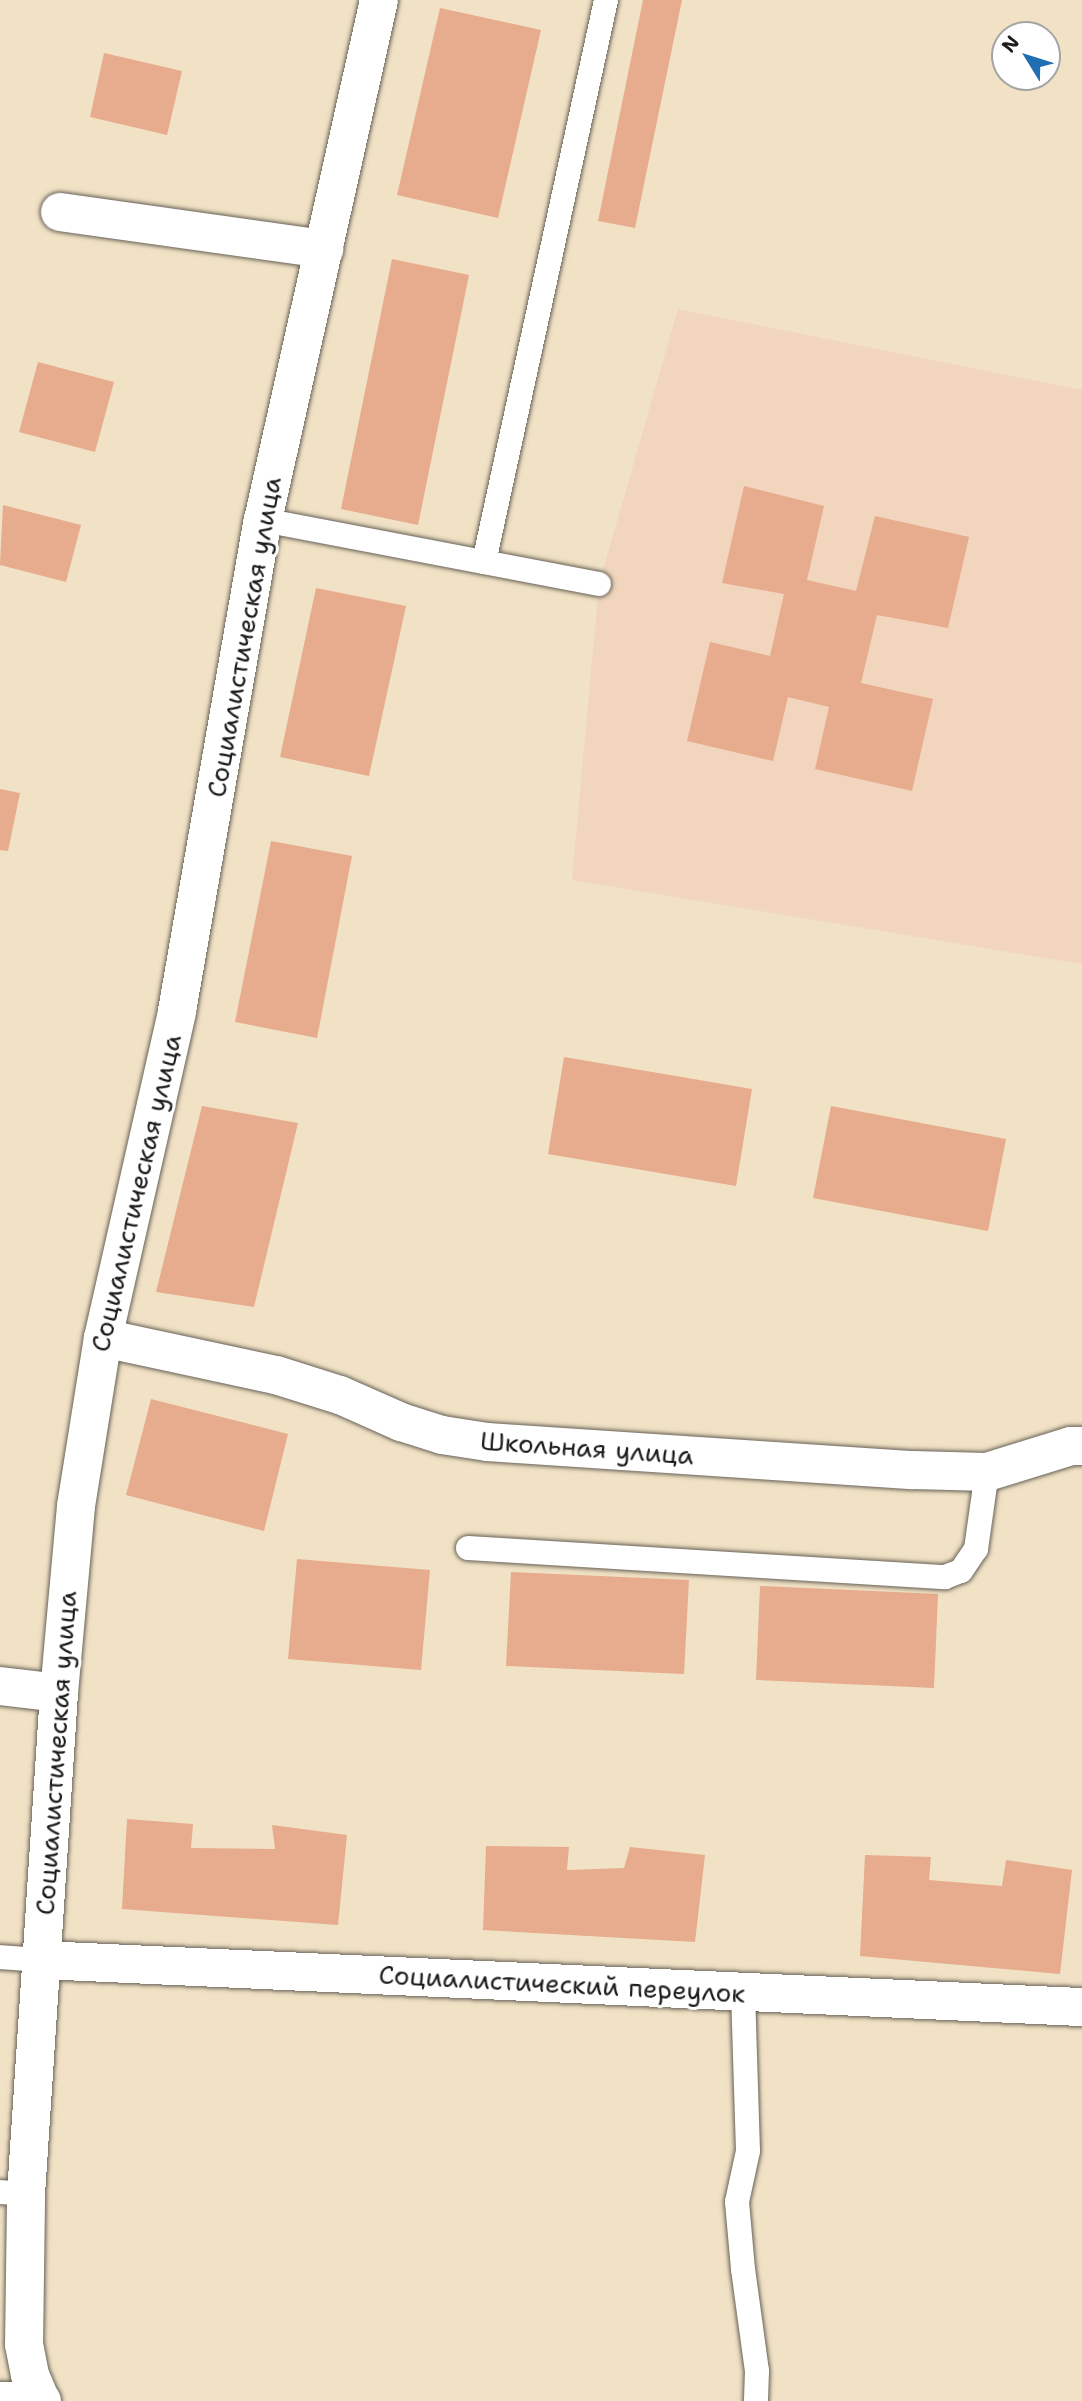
<!DOCTYPE html>
<html>
<head>
<meta charset="utf-8">
<style>
	body { margin:0 }
	#map { position:relative; width:1082px; height:2401px; overflow:hidden; background:#f1e2c5; font-family:"Shantell Sans",sans-serif }
	div>[style] { position:absolute }
	[style*='--x'] { left:calc(var(--x)*1px); top:calc(var(--y)*1px); width:calc(var(--w)*1px); rotate:calc(var(--a)*1deg) }
	.built>* { inset:0; background:#f1d5bd }
	.building>* { inset:0; background:#e7ab8e }
	.roads { filter:drop-shadow(0 0 2px #676157) drop-shadow(0 0 2px #676157) }
	.lane>* { height:24px; margin:-12px; padding:0 12px; transform-origin:12px; border-radius:12px; background:#fff }
	.street>* { height:38px; margin:-19px; padding:0 19px; transform-origin:19px; border-radius:19px; background:#fff }
	span { translate:-50% -50%; white-space:nowrap; text-align:center; line-height:1.15; -webkit-text-stroke:6px #fff; paint-order:stroke }
	.street-label { font-size:26px; color:#1c1c1c }
	.north { position:absolute; left:991px; top:21px; width:70px; height:70px; box-sizing:border-box; background:#fff; border:2px solid #a4a4a4; border-radius:50%; rotate:308deg; font-size:19px; font-weight:700; line-height:28px; text-align:center; color:#1c1c1c }
	.north::after { content:''; display:block; margin:auto; width:24px; height:32px; background:#1f6fb2; clip-path:polygon(50% 0,100% 100%,50% 72%,0 100%) }
</style>
</head>
<body>
<div id="map">
	<div class="built">
		<i style="clip-path:polygon(678px 309px,1082px 390px,1082px 964px,572px 880px,599px 584px)"></i>
	</div>
	<div class="building">
		<i style="clip-path:polygon(643px 0,682px 0,635px 228px,598px 221px)"></i>
		<i style="clip-path:polygon(440px 8px,541px 30px,498px 218px,397px 195px)"></i>
		<i style="clip-path:polygon(104px 53px,182px 71px,167px 135px,90px 117px)"></i>
		<i style="clip-path:polygon(392px 259px,469px 275px,418px 525px,341px 509px)"></i>
		<i style="clip-path:polygon(38px 362px,114px 382px,95px 452px,19px 432px)"></i>
		<i style="clip-path:polygon(744px 486px,824px 506px,807px 580px,856px 591px,875px 516px,969px 537px,948px 628px,877px 615px,861px 683px,933px 699px,912px 791px,815px 769px,829px 707px,788px 697px,773px 761px,687px 741px,710px 642px,770px 656px,784px 594px,722px 583px)"></i>
		<i style="clip-path:polygon(3px 505px,81px 525px,66px 582px,0 565px)"></i>
		<i style="clip-path:polygon(316px 588px,406px 606px,369px 776px,280px 757px)"></i>
		<i style="clip-path:polygon(0 789px,20px 793px,8px 851px,0 850px)"></i>
		<i style="clip-path:polygon(271px 841px,352px 856px,317px 1038px,235px 1022px)"></i>
		<i style="clip-path:polygon(564px 1057px,752px 1089px,736px 1186px,548px 1154px)"></i>
		<i style="clip-path:polygon(202px 1106px,298px 1123px,254px 1307px,156px 1292px)"></i>
		<i style="clip-path:polygon(831px 1106px,1006px 1139px,988px 1231px,813px 1198px)"></i>
		<i style="clip-path:polygon(151px 1399px,288px 1434px,264px 1531px,126px 1495px)"></i>
		<i style="clip-path:polygon(297px 1559px,430px 1570px,421px 1670px,288px 1659px)"></i>
		<i style="clip-path:polygon(511px 1572px,689px 1580px,684px 1674px,506px 1666px)"></i>
		<i style="clip-path:polygon(760px 1586px,938px 1594px,934px 1688px,756px 1680px)"></i>
		<i style="clip-path:polygon(127px 1819px,193px 1824px,191px 1848px,275px 1849px,272px 1825px,347px 1835px,338px 1925px,122px 1909px)"></i>
		<i style="clip-path:polygon(486px 1846px,569px 1847px,567px 1870px,624px 1868px,630px 1847px,705px 1855px,695px 1942px,483px 1930px)"></i>
		<i style="clip-path:polygon(865px 1855px,931px 1857px,929px 1880px,1002px 1886px,1006px 1860px,1072px 1870px,1060px 1974px,860px 1956px)"></i>
	</div>
	<div class="roads">
		<div class="lane">
			<i style="--x:263;--y:520;--w:342;--a:10.8"></i>
			<i style="--x:484;--y:562;--w:575;--a:-77.75"></i>
			<i style="--x:468;--y:1548;--w:478;--a:3.5"></i>
			<i style="--x:945;--y:1577;--w:17;--a:-21"></i>
			<i style="--x:961;--y:1571;--w:27;--a:-56"></i>
			<i style="--x:976;--y:1549;--w:78;--a:-81.9"></i>
			<i style="--x:0;--y:1957;--w:41;--a:4.2"></i>
			<i style="--x:743;--y:1992;--w:159;--a:88.2"></i>
			<i style="--x:748;--y:2151;--w:52;--a:102.2"></i>
			<i style="--x:737;--y:2202;--w:67;--a:84.9"></i>
			<i style="--x:743;--y:2269;--w:103;--a:82.2"></i>
			<i style="--x:757;--y:2371;--w:30;--a:92"></i>
			<i style="--x:0;--y:2192;--w:26;--a:4"></i>
		</div>
		<div class="street">
			<i style="--x:60;--y:212;--w:267;--a:8"></i>
			<i style="--x:103;--y:1338;--w:177;--a:12.1"></i>
			<i style="--x:276;--y:1375;--w:67;--a:17.4"></i>
			<i style="--x:340;--y:1395;--w:67;--a:23.9"></i>
			<i style="--x:401;--y:1422;--w:43;--a:17.6"></i>
			<i style="--x:442;--y:1435;--w:46;--a:8.8"></i>
			<i style="--x:487;--y:1442;--w:427;--a:3.8"></i>
			<i style="--x:913;--y:1470;--w:74;--a:1.5"></i>
			<i style="--x:987;--y:1472;--w:88;--a:-17.2"></i>
			<i style="--x:1071;--y:1446;--w:11;--a:0"></i>
			<i style="--x:0;--y:1686;--w:59;--a:6.8"></i>
			<i style="--x:41;--y:1960;--w:1042;--a:2.59"></i>
			<i style="--x:0;--y:2401;--w:42;--a:0"></i>
			<i style="--x:41;--y:2401;--w:28;--a:-113"></i>
			<i style="--x:30;--y:2375;--w:31;--a:-101"></i>
			<i style="--x:24;--y:2345;--w:151;--a:-89.2"></i>
			<i style="--x:26;--y:2194;--w:502;--a:-86.23"></i>
			<i style="--x:59;--y:1693;--w:188;--a:-84.8"></i>
			<i style="--x:76;--y:1506;--w:170;--a:-80.9"></i>
			<i style="--x:103;--y:1338;--w:335;--a:-77.2"></i>
			<i style="--x:177;--y:1011;--w:498;--a:-80.1"></i>
			<i style="--x:263;--y:520;--w:533;--a:-77.42"></i>
		</div>
	</div>
	<div class="street-label">
		<span style="left:244px;top:637px;rotate:-80deg">Социалистическая улица</span>
		<span style="left:136px;top:1193px;rotate:-77deg">Социалистическая улица</span>
		<span style="left:587px;top:1448px;rotate:4deg">Школьная улица</span>
		<span style="left:56px;top:1753px;rotate:-86deg">Социалистическая улица</span>
		<span style="left:562px;top:1984px;rotate:3deg">Социалистический переулок</span>
	</div>
	<div class="north">N</div>
</div>
</body>
</html>
